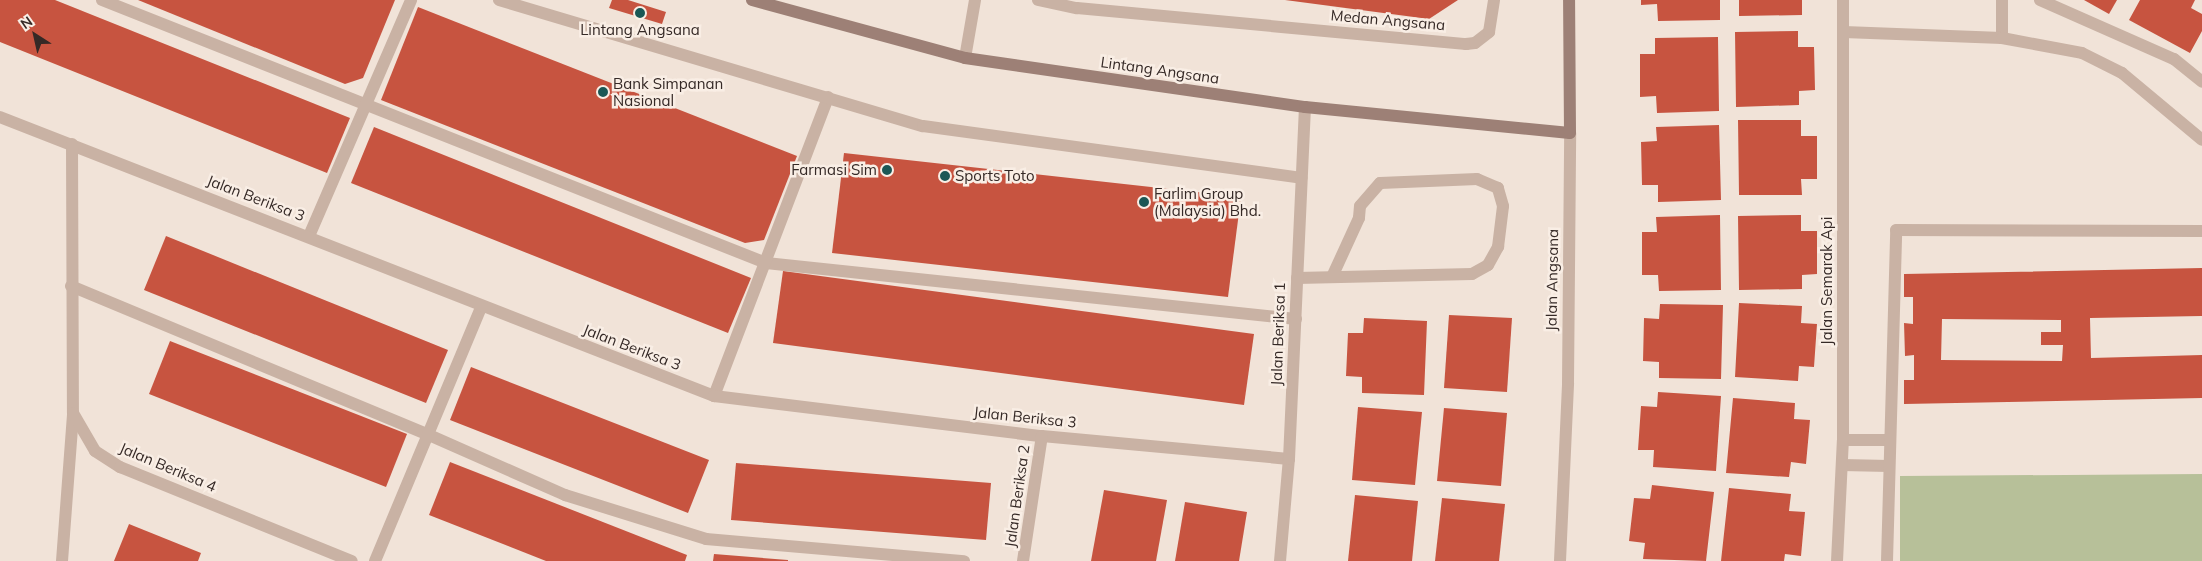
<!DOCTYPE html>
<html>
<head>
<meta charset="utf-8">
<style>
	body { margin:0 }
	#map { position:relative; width:2202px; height:561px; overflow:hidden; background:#f1e3d8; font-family:Mulish,sans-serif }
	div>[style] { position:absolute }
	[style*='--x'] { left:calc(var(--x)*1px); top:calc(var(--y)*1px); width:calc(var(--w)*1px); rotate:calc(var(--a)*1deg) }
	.green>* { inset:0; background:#b7c099 }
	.building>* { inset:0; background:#c75440 }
	.lane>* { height:12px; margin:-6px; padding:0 6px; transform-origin:6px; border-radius:6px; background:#c9b2a4 }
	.street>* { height:12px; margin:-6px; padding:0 6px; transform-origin:6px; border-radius:6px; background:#c9b2a4 }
	.secondary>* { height:12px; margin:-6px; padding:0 6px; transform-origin:6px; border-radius:6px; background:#9d8076 }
	.dots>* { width:14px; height:14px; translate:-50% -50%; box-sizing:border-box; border:2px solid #f9eee5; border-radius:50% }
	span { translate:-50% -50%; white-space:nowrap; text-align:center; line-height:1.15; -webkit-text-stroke:5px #f9eee5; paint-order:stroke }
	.street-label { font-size:15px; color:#352926 }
	.poi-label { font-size:15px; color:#352926 }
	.left { translate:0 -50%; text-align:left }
	.right { translate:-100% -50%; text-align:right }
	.north { position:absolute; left:10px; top:10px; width:50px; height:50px; -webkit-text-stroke:4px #f9eee5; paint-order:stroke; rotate:325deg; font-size:14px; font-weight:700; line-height:20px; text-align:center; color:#352926 }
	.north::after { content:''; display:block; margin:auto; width:18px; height:22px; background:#352926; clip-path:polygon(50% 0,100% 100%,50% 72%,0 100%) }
</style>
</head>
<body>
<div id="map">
	<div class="green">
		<i style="clip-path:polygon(2202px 474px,2202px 561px,1900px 561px,1900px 476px)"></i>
	</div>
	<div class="building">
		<i style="clip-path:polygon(0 0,55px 0,350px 118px,327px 173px,0 42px)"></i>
		<i style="clip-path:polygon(138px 0,395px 0,363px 78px,345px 84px)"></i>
		<i style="clip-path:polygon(612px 0,628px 0,666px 12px,662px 24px,609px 8px)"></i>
		<i style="clip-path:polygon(1285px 0,1458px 0,1429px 19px)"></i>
		<i style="clip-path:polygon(1641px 0,1720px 0,1720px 20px,1658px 21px,1657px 4px,1641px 5px)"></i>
		<i style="clip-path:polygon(1739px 0,1802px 0,1802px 15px,1739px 16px)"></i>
		<i style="clip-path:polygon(2084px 0,2117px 0,2109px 14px)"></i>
		<i style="clip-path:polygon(2140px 0,2195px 0,2191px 8px,2202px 14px,2202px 31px,2190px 53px,2129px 20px)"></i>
		<i style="clip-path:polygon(418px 7px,797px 156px,764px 240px,745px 243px,381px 100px)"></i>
		<i style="clip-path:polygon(1798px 31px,1798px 47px,1814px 47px,1815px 90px,1799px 91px,1799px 105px,1736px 107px,1735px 32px)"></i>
		<i style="clip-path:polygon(1718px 37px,1719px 111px,1657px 113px,1656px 96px,1640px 97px,1640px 54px,1655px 54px,1655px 38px)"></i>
		<i style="clip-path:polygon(1738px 120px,1801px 120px,1801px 136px,1817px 136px,1817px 179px,1801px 179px,1802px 195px,1739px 195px)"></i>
		<i style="clip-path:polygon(1719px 125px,1721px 200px,1658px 202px,1658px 185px,1642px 185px,1641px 142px,1657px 141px,1656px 127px)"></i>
		<i style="clip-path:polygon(374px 127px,751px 278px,728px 333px,351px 183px)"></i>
		<i style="clip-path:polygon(844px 153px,1241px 197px,1228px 297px,832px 253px)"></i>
		<i style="clip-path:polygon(1720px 215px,1721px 290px,1659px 291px,1658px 275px,1642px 275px,1642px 232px,1657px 232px,1656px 217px)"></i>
		<i style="clip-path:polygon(1801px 215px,1801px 231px,1817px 231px,1817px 274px,1802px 275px,1802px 289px,1739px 290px,1738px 216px)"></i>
		<i style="clip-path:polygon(166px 236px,448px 350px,426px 403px,144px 290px)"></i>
		<i style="clip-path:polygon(evenodd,2202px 268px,2202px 316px,2090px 318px,2091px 358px,2202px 355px,2202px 398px,1904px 404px,1904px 380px,1914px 380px,1914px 355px,1905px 356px,1904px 323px,1913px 324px,1913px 297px,1904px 297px,1904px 274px,2202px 268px,1942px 319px,2061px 320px,2061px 332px,2041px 332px,2041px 345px,2063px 345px,2062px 361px,1941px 360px,1942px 319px)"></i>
		<i style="clip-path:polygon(783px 271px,1254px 334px,1244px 405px,773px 343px)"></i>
		<i style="clip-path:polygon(1739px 303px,1802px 306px,1801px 323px,1817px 324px,1814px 367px,1799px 366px,1798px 381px,1735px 377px)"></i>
		<i style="clip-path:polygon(1660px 304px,1723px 305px,1721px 379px,1659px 378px,1659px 362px,1643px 361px,1644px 318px,1659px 319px)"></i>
		<i style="clip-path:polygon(1449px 315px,1512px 318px,1507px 392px,1444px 388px)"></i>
		<i style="clip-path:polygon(1364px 318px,1427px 321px,1424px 395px,1362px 393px,1362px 377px,1346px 376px,1348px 333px,1363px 333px)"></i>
		<i style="clip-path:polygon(170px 341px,407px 434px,386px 487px,149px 394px)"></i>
		<i style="clip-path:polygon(471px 367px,709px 460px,688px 513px,450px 420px)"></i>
		<i style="clip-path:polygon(1658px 392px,1721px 396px,1716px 471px,1653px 467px,1654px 450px,1638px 450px,1641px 406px,1657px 407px)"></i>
		<i style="clip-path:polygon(1733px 398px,1795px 403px,1794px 419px,1810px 420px,1806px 464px,1791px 462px,1789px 477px,1726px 473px)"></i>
		<i style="clip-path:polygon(1358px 407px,1422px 412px,1415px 485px,1352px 480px)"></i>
		<i style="clip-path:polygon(1444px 408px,1507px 413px,1501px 486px,1437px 481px)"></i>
		<i style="clip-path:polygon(450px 462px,687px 555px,685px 561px,546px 561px,429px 515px)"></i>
		<i style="clip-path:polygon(736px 463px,991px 483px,986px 540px,731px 520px)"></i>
		<i style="clip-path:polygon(1652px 485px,1714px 492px,1706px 561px,1643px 559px,1645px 543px,1629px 541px,1634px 498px,1650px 499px)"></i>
		<i style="clip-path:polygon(1729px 488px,1791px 494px,1789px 511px,1805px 512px,1801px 556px,1785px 554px,1784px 561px,1721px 561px)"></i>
		<i style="clip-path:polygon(1104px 490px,1167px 500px,1156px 561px,1091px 561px)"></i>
		<i style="clip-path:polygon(1355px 495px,1418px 501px,1412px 561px,1348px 561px)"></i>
		<i style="clip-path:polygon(1442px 498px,1505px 504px,1499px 561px,1435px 561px)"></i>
		<i style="clip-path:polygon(1185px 502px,1247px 512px,1239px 561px,1175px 561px)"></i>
		<i style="clip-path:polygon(129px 524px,201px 553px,198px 561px,114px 561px)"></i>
		<i style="clip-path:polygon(714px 554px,788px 560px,788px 561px,713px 561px)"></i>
	</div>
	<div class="lane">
		<i style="--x:102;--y:0;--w:714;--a:21.61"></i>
		<i style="--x:766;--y:263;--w:533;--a:6.03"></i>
		<i style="--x:2040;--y:0;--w:146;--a:23.8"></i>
		<i style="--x:2174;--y:59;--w:36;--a:39"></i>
		<i style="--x:2002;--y:38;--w:38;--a:-90"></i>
		<i style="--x:309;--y:236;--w:257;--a:-66.6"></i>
		<i style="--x:1297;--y:278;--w:175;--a:-1.3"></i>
		<i style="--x:1472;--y:274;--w:18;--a:-29"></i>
		<i style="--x:1488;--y:265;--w:21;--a:-61"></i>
		<i style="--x:1498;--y:247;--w:41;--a:-83"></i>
		<i style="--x:1503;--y:206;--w:19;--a:-106"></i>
		<i style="--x:1498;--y:188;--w:23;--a:-157"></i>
		<i style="--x:1477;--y:179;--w:97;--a:177.6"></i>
		<i style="--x:1380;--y:183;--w:30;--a:131"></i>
		<i style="--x:1360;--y:206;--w:12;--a:95"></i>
		<i style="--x:1359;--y:218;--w:65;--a:114.6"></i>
		<i style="--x:71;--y:286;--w:388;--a:22.6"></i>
		<i style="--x:429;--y:435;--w:149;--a:23.8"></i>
		<i style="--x:565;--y:495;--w:148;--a:17.3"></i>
		<i style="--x:706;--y:539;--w:259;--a:4.9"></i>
		<i style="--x:714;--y:396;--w:320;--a:-69.1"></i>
		<i style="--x:1843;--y:440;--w:47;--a:0"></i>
		<i style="--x:1842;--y:465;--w:47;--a:1.2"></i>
		<i style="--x:62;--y:561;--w:148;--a:-85.7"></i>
		<i style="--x:375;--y:561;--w:275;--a:-67.3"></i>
		<i style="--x:1887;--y:561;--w:331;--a:-88.4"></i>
		<i style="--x:1896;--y:230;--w:306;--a:0.2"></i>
	</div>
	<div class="street">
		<i style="--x:499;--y:0;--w:442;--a:16.6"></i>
		<i style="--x:923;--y:126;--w:382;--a:7.8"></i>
		<i style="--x:1038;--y:0;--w:40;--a:12"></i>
		<i style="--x:1077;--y:8;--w:391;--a:5.3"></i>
		<i style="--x:1466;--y:44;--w:9;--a:-6"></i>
		<i style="--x:1475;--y:43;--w:18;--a:-38"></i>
		<i style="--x:1489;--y:32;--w:32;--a:-81"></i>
		<i style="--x:1844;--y:32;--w:158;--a:2.2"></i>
		<i style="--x:2002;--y:38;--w:81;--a:10.6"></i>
		<i style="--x:2082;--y:53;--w:45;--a:26.6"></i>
		<i style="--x:2122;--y:73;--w:104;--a:39.9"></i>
		<i style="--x:965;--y:58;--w:59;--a:-80.2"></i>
		<i style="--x:0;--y:117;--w:767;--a:21.34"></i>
		<i style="--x:714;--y:396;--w:330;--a:7"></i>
		<i style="--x:1042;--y:436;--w:248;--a:5.3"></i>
		<i style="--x:72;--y:144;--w:269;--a:89.8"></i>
		<i style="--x:73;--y:413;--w:44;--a:59.9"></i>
		<i style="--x:95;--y:451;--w:30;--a:33"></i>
		<i style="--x:120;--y:467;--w:250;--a:22.1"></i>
		<i style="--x:1023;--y:561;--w:126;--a:-81.4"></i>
		<i style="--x:1280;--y:561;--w:102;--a:-85"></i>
		<i style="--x:1289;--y:459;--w:352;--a:-87.4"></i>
		<i style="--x:1560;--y:561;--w:178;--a:-87.4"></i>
		<i style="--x:1568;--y:383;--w:250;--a:-89.5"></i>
		<i style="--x:1837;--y:561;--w:121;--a:-87.2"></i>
		<i style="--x:1843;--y:440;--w:440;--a:-90"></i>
	</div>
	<div class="secondary">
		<i style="--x:752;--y:0;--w:221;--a:15.2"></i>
		<i style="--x:965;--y:58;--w:344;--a:8.2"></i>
		<i style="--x:1305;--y:107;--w:266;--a:5.6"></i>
		<i style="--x:1570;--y:133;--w:133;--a:-90.4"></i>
	</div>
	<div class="dots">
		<i style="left:640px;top:13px;background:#1b5755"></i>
		<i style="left:603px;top:92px;background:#1b5755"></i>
		<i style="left:887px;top:170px;background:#1b5755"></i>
		<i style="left:945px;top:176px;background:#1b5755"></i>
		<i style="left:1144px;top:202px;background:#1b5755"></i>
	</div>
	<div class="street-label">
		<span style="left:1388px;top:20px;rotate:5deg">Medan Angsana</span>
		<span style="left:1160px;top:70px;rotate:8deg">Lintang Angsana</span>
		<span style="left:256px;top:198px;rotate:21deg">Jalan Beriksa 3</span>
		<span style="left:1552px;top:280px;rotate:-89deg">Jalan Angsana</span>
		<span style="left:1827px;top:281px;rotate:-90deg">Jalan Semarak Api</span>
		<span style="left:1278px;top:334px;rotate:-88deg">Jalan Beriksa 1</span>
		<span style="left:632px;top:347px;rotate:21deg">Jalan Beriksa 3</span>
		<span style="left:1025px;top:417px;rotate:6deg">Jalan Beriksa 3</span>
		<span style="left:168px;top:467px;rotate:23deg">Jalan Beriksa 4</span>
		<span style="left:1017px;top:496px;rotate:-82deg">Jalan Beriksa 2</span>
	</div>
	<div class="poi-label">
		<span style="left:640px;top:30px">Lintang Angsana</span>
		<span class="left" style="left:613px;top:92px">Bank Simpanan<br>Nasional</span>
		<span class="right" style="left:877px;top:170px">Farmasi Sim</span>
		<span class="left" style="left:955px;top:176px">Sports Toto</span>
		<span class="left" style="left:1154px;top:202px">Farlim Group<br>(Malaysia) Bhd.</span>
	</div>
	<div class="north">N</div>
</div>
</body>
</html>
